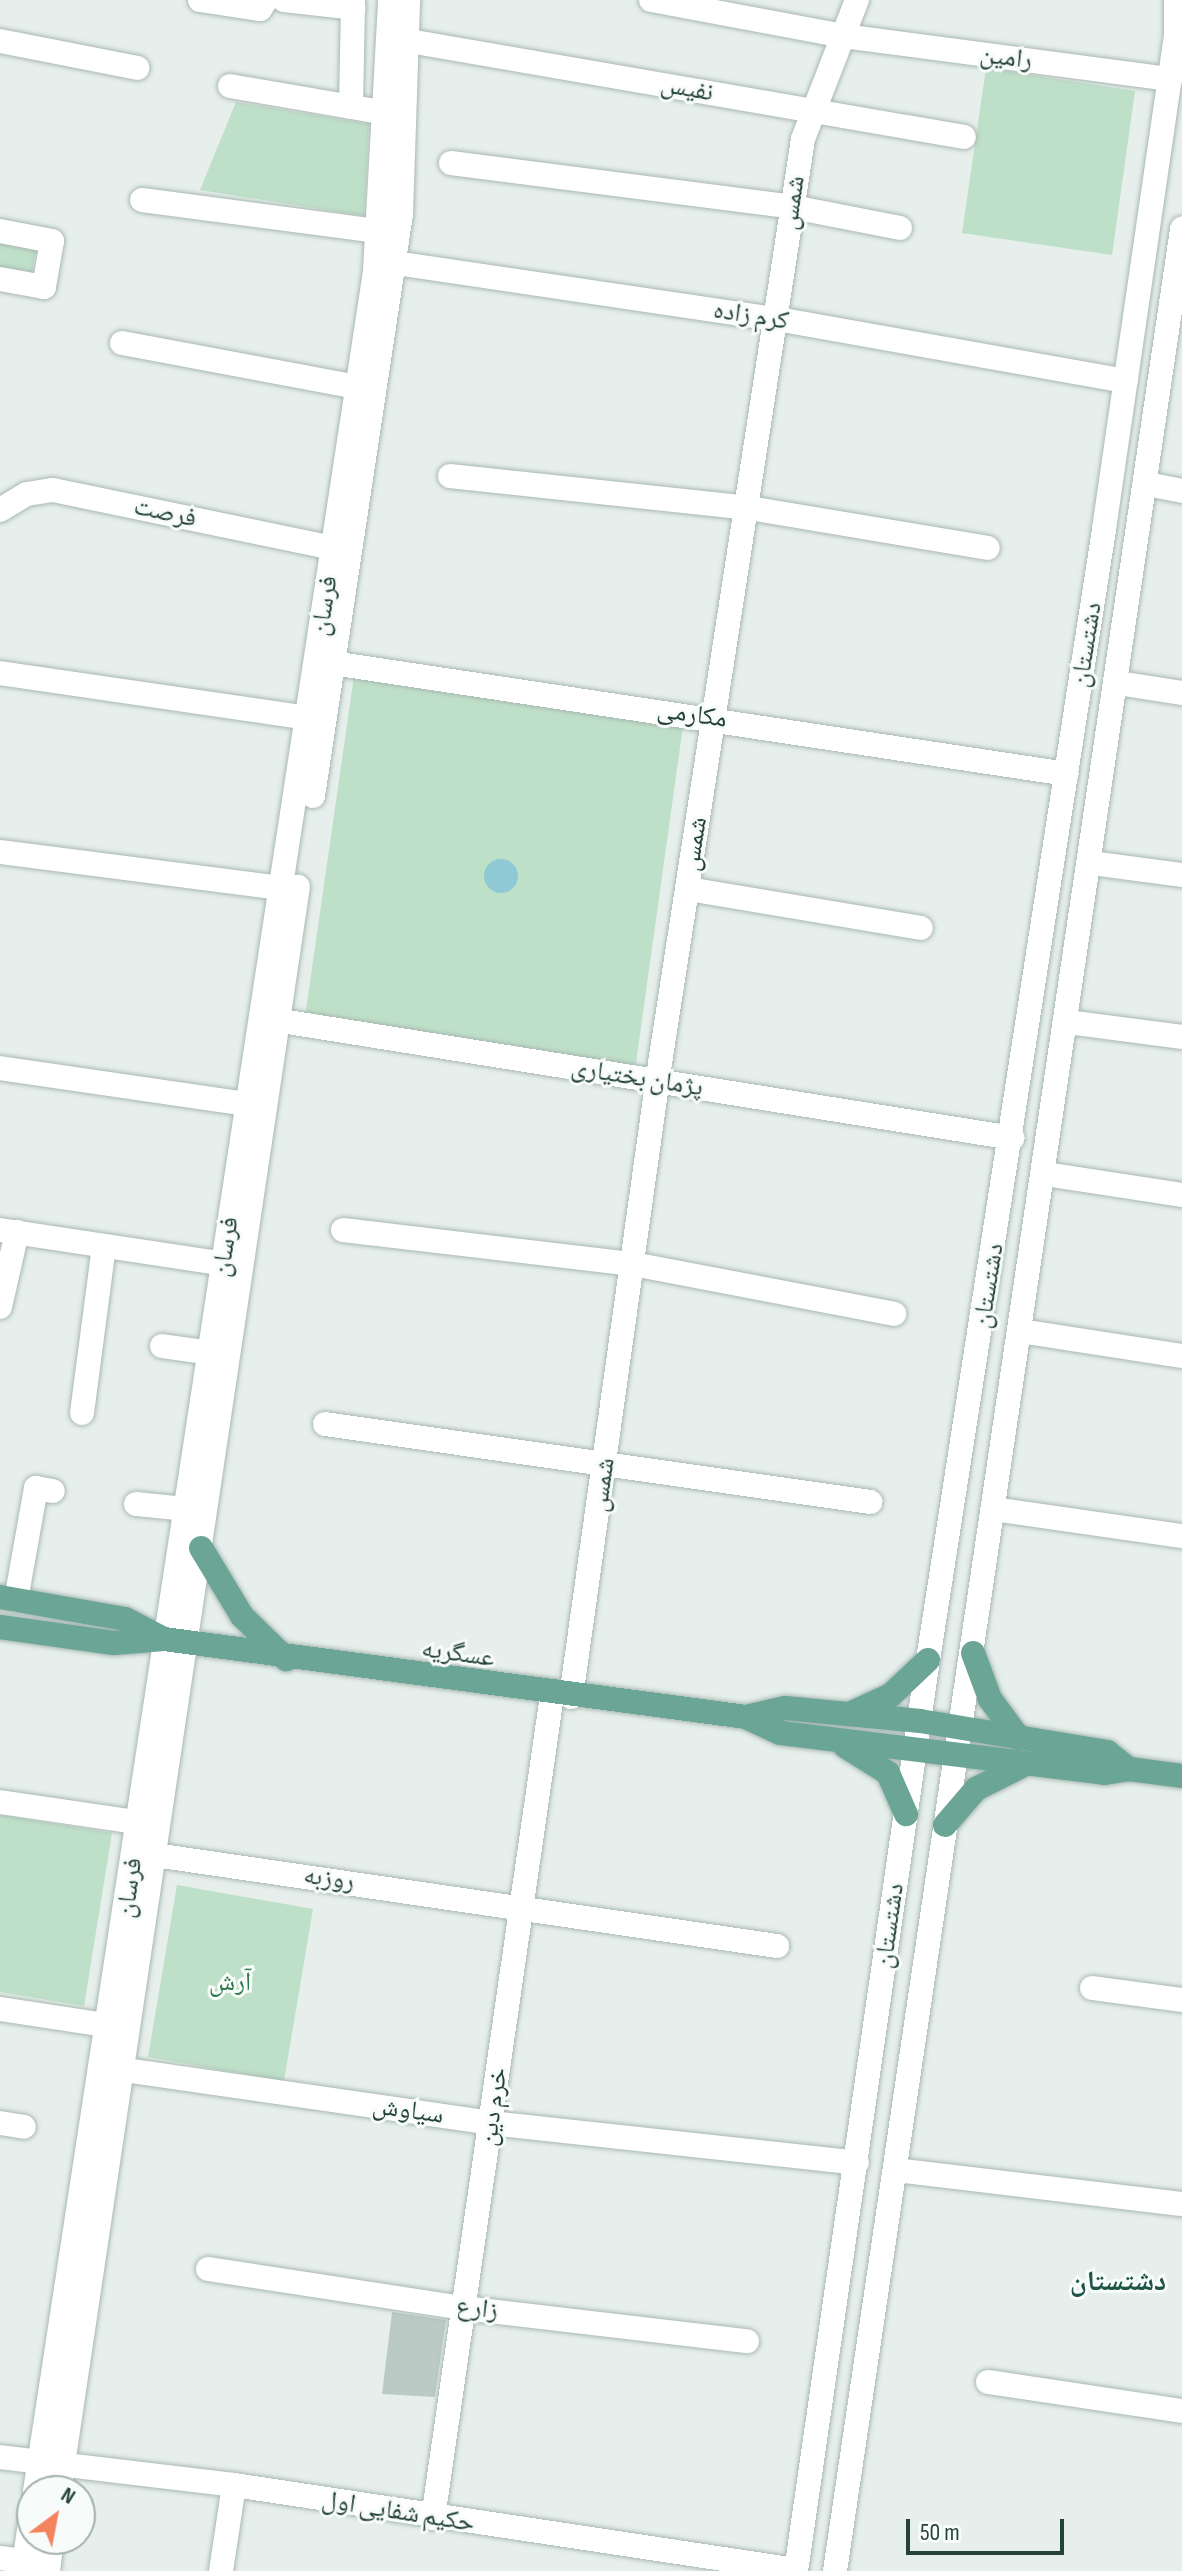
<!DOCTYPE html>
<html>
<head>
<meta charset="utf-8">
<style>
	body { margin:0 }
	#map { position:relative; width:1182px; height:2571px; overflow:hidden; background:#e6efeb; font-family:"Sofia Sans Condensed","Noto Naskh Arabic",sans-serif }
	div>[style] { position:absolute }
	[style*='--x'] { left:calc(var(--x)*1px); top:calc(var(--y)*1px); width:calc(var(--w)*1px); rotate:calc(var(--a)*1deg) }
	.green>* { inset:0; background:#bfe0c8 }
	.water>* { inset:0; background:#8ec9d4 }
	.round { border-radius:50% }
	.building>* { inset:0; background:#bbcac4 }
	.roads { filter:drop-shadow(0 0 2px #a8b8b2) drop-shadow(0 0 2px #a8b8b2) }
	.minor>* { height:24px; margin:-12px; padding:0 12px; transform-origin:12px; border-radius:12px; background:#fff }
	.major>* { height:24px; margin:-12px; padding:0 12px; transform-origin:12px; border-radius:12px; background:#6aa596 }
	span { translate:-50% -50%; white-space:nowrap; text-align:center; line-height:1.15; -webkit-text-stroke:6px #f7fbf9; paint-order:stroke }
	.street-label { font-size:26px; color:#24423a }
	.park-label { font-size:26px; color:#2d7a4b }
	.neighbourhood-label { font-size:28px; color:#1f5548; font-weight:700 }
	.north { position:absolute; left:16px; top:2475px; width:80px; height:80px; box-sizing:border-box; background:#f7fbf9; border:2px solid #a3b1ad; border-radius:50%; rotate:32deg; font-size:22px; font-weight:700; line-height:32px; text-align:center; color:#24423a }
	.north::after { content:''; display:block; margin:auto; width:28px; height:36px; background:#f4845f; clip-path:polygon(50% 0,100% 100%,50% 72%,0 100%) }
	.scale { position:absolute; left:906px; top:2519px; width:158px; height:36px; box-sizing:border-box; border:4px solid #24423a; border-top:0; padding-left:10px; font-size:24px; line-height:28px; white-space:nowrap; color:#24423a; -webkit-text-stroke:6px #f7fbf9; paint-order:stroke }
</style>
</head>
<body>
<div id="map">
	<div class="green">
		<i style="clip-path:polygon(986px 68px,1135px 91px,1112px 255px,962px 233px)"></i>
		<i style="clip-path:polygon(236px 102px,369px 124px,364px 216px,200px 190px)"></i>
		<i style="clip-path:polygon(0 241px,36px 248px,32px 272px,0 267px)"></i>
		<i style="clip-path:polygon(354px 676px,683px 726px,635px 1070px,305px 1017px)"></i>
		<i style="clip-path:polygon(0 1815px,112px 1833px,84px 2006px,0 1992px)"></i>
		<i style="clip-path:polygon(177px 1885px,313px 1909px,284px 2081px,148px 2057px)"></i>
	</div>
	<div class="water">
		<i class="round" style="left:484px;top:859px;width:34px;height:34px"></i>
	</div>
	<div class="building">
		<i style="clip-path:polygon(392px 2312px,446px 2320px,435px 2397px,382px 2394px)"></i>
	</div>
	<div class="roads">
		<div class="minor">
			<i style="--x:200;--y:0;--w:61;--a:8.5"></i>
			<i style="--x:260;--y:9;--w:11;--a:-56"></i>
			<i style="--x:284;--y:0;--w:70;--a:6.5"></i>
			<i style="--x:651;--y:0;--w:195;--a:10.6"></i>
			<i style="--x:843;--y:36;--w:330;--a:7.5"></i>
			<i style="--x:0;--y:41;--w:140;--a:11.1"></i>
			<i style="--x:409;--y:41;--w:563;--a:9.81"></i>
			<i style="--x:230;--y:86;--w:158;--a:9.8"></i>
			<i style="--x:351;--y:107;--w:107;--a:-88.9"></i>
			<i style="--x:451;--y:163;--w:345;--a:7.3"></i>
			<i style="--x:793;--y:207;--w:109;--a:11.1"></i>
			<i style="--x:142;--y:200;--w:238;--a:7.5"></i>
			<i style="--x:0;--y:231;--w:53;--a:10.9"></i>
			<i style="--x:52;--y:241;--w:47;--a:99.9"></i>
			<i style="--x:44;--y:287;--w:45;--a:-169.7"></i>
			<i style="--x:382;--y:261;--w:399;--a:8.4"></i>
			<i style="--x:777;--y:319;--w:354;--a:10.1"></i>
			<i style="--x:122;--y:343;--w:240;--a:10.6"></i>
			<i style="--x:450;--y:476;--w:301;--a:6.1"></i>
			<i style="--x:749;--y:508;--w:242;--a:9.5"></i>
			<i style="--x:1147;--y:484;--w:36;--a:11"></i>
			<i style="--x:0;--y:510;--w:31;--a:-31"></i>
			<i style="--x:27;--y:494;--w:26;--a:-9"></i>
			<i style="--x:53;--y:490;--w:286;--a:11.7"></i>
			<i style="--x:319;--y:661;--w:756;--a:8.59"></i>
			<i style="--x:0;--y:673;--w:311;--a:8.3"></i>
			<i style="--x:1118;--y:683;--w:65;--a:8.9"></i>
			<i style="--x:313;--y:796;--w:589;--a:-81.4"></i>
			<i style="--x:401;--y:214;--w:214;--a:-88.1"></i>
			<i style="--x:0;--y:852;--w:283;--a:7.3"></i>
			<i style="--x:1091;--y:863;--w:92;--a:7.5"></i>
			<i style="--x:688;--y:889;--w:236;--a:9.5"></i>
			<i style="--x:269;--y:1019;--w:753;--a:9.09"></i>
			<i style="--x:1067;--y:1022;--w:116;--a:7.4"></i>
			<i style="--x:0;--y:1068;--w:264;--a:8.3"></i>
			<i style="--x:1045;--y:1174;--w:139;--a:8.7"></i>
			<i style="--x:0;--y:1230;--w:242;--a:8.6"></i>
			<i style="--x:343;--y:1230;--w:292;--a:6.7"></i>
			<i style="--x:633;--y:1264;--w:266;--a:10.8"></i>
			<i style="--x:0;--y:1307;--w:77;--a:-77.2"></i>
			<i style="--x:1020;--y:1331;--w:164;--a:8.8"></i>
			<i style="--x:162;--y:1346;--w:64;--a:8.1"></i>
			<i style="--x:82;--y:1413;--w:168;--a:-82.5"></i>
			<i style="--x:325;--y:1424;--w:551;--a:8.14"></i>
			<i style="--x:136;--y:1504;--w:49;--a:5.8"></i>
			<i style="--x:994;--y:1509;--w:190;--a:8.2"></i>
			<i style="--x:16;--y:1600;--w:114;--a:-79.9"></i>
			<i style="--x:36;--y:1488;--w:17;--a:10"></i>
			<i style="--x:571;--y:1697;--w:640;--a:-82.01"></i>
			<i style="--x:660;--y:1063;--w:935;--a:-81.2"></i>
			<i style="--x:803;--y:139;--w:149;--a:-68.8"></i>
			<i style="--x:0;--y:1802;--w:157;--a:8.4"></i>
			<i style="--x:141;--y:1853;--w:643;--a:8.32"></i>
			<i style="--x:1092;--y:1988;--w:91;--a:7.6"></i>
			<i style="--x:0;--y:2009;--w:125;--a:8.7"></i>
			<i style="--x:111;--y:2068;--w:384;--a:8.2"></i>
			<i style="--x:491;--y:2123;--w:368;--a:6.2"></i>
			<i style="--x:0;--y:2123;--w:24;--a:9"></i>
			<i style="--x:896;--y:2170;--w:288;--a:6.8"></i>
			<i style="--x:208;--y:2269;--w:259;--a:8.7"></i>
			<i style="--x:464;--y:2308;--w:285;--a:6.7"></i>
			<i style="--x:988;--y:2382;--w:196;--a:8.5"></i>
			<i style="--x:0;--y:2457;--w:236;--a:6.8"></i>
			<i style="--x:234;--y:2485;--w:568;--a:8.6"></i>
			<i style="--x:35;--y:2491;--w:2246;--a:-81.29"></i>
			<i style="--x:375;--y:271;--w:271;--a:-86.8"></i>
			<i style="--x:59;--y:2491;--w:1622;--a:-81.53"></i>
			<i style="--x:433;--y:2518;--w:832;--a:-81.77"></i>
			<i style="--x:0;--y:2558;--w:49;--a:7"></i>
			<i style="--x:23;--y:2571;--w:63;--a:-81.7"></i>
			<i style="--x:48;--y:2571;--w:32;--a:-83"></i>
			<i style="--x:221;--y:2571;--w:87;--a:-81.4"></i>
			<i style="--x:796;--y:2571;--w:921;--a:-81.76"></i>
			<i style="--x:928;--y:1660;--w:1145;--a:-81.15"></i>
			<i style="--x:1104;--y:529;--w:497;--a:-81.7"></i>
			<i style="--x:1176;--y:37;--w:37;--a:-90"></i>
			<i style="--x:835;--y:2571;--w:2368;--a:-81.57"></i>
		</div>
		<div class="major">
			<i style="--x:201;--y:1548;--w:79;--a:58.9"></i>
			<i style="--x:242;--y:1616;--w:62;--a:44.3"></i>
			<i style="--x:0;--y:1597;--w:127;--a:10"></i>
			<i style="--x:125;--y:1619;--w:42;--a:27.2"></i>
			<i style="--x:0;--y:1627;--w:115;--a:8"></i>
			<i style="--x:114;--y:1643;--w:50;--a:-4.6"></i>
			<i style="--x:164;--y:1639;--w:587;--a:7.63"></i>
			<i style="--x:746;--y:1717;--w:38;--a:25"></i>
			<i style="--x:781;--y:1733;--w:326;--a:7"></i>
			<i style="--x:1105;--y:1773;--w:24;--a:-9"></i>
			<i style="--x:1129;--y:1769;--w:53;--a:7.5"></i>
			<i style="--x:973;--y:1653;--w:49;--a:69.7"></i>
			<i style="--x:990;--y:1699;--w:49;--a:53.4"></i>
			<i style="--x:852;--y:1713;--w:43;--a:-24.8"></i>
			<i style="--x:891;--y:1695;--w:51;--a:-43.4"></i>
			<i style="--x:746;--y:1717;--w:40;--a:-13"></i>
			<i style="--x:785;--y:1708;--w:136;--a:5.5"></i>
			<i style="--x:920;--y:1721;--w:190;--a:9.4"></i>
			<i style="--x:1107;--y:1752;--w:28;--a:38"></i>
			<i style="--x:845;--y:1746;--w:51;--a:32.1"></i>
			<i style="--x:888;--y:1773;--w:45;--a:66.3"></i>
			<i style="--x:945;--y:1825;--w:48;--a:-49.3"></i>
			<i style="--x:976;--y:1789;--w:49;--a:-26.6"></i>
		</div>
	</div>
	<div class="street-label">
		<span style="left:1006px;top:58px;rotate:7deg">رامین</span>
		<span style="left:687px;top:89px;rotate:10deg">نفیس</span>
		<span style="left:793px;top:203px;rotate:-82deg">شمس</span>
		<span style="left:751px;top:316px;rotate:9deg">کرم زاده</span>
		<span style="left:165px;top:513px;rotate:12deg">فرصت</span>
		<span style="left:325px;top:606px;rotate:-81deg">فرسان</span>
		<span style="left:1087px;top:645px;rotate:-81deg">دشتستان</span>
		<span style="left:692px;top:715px;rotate:8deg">مکارمی</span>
		<span style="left:695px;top:844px;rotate:-81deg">شمس</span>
		<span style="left:637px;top:1078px;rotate:9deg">پژمان بختیاری</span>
		<span style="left:226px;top:1247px;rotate:-81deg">فرسان</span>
		<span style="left:989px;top:1286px;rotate:-81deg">دشتستان</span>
		<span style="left:603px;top:1485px;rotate:-82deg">شمس</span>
		<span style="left:458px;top:1654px;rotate:8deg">عسگریه</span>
		<span style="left:329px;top:1879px;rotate:8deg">روزبه</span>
		<span style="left:130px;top:1888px;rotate:-82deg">فرسان</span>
		<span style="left:890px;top:1926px;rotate:-82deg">دشتستان</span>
		<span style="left:494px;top:2107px;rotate:-82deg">خرم دین</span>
		<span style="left:408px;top:2111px;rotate:8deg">سیاوش</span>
		<span style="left:477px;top:2309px;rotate:7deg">زارع</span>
		<span style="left:398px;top:2512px;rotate:9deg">حکیم شفایی اول</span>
	</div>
	<div class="park-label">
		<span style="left:230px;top:1983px">آرش</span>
	</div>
	<div class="neighbourhood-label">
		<span style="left:1118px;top:2282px">دشتستان</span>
	</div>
	<div class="north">N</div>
	<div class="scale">50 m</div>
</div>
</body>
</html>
